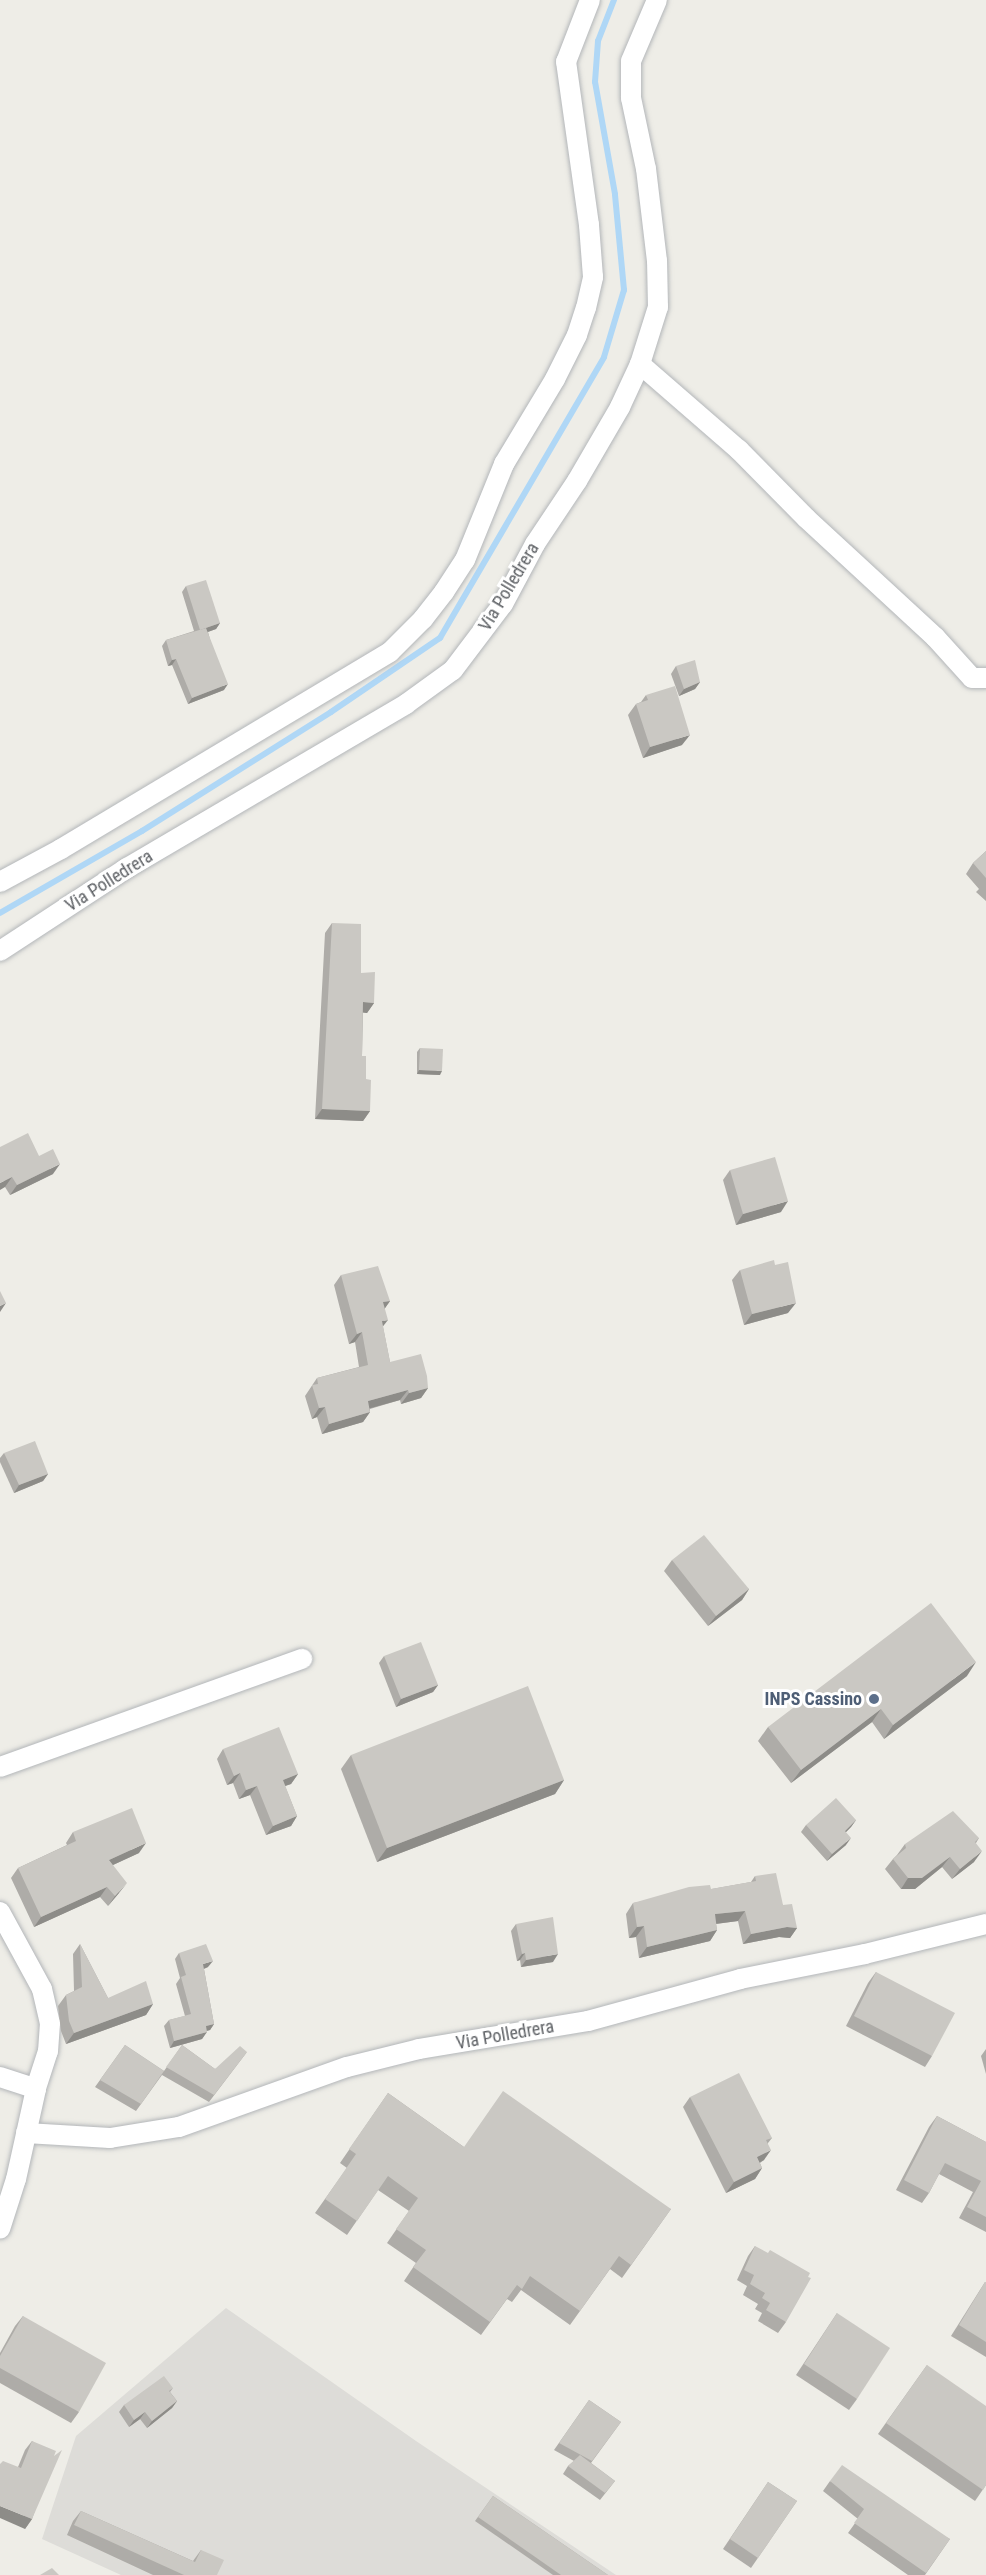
<!DOCTYPE html>
<html>
<head>
<meta charset="utf-8">
<style>
	body { margin:0 }
	#map { position:relative; width:986px; height:2575px; overflow:hidden; background:#eeede7; font-family:"Roboto Condensed",sans-serif }
	div>[style] { position:absolute }
	[style*='--x'] { left:calc(var(--x)*1px); top:calc(var(--y)*1px); width:calc(var(--w)*1px); rotate:calc(var(--a)*1deg) }
	.industrial>* { inset:0; background:#dddcd8 }
	.stream>* { height:6px; margin:-3px; padding:0 3px; transform-origin:3px; border-radius:3px; background:#afd7f6 }
	.roads { filter:drop-shadow(0 0 2px #b3b6b9) drop-shadow(0 0 2px #b3b6b9) }
	.minor>* { height:20px; margin:-10px; padding:0 10px; transform-origin:10px; border-radius:10px; background:#fff }
	.wall>* { inset:0; background:#aeaca8 }
	.shaded-wall>* { inset:0; background:#8d8c88 }
	.building>* { inset:0; background:#cac8c3 }
	.dots>* { width:16px; height:16px; translate:-50% -50%; box-sizing:border-box; border:3px solid #fff; border-radius:50% }
	span { translate:-50% -50%; white-space:nowrap; text-align:center; line-height:1.15; -webkit-text-stroke:6px #fff; paint-order:stroke }
	.street-label { font-size:18px; color:#5e6165 }
	.service-label { font-size:18px; color:#4e5e75; font-weight:700 }
	.right { translate:-100% -50%; text-align:right }
</style>
</head>
<body>
<div id="map">
	<div class="industrial">
		<i style="clip-path:polygon(226px 2308px,416px 2441px,616px 2575px,121px 2575px,42px 2539px,76px 2436px)"></i>
	</div>
	<div class="stream">
		<i style="--x:0;--y:913;--w:164;--a:-30"></i>
		<i style="--x:142;--y:831;--w:223;--a:-32.2"></i>
		<i style="--x:331;--y:712;--w:132;--a:-34.2"></i>
		<i style="--x:440;--y:638;--w:325;--a:-59.7"></i>
		<i style="--x:604;--y:357;--w:70;--a:-73.4"></i>
		<i style="--x:624;--y:290;--w:96;--a:-95.4"></i>
		<i style="--x:615;--y:194;--w:114;--a:-100.1"></i>
		<i style="--x:595;--y:82;--w:41;--a:-85.8"></i>
		<i style="--x:598;--y:41;--w:44;--a:-68.7"></i>
	</div>
	<div class="roads">
		<div class="minor">
			<i style="--x:640;--y:364;--w:131;--a:41"></i>
			<i style="--x:739;--y:450;--w:95;--a:45.4"></i>
			<i style="--x:806;--y:518;--w:176;--a:42.7"></i>
			<i style="--x:935;--y:637;--w:55;--a:47.9"></i>
			<i style="--x:972;--y:678;--w:14;--a:0"></i>
			<i style="--x:0;--y:882;--w:69;--a:-28.4"></i>
			<i style="--x:61;--y:849;--w:383;--a:-30.9"></i>
			<i style="--x:390;--y:652;--w:47;--a:-45"></i>
			<i style="--x:423;--y:619;--w:34;--a:-52"></i>
			<i style="--x:444;--y:592;--w:38;--a:-57"></i>
			<i style="--x:465;--y:560;--w:104;--a:-67.9"></i>
			<i style="--x:504;--y:464;--w:99;--a:-59"></i>
			<i style="--x:555;--y:379;--w:49;--a:-63.4"></i>
			<i style="--x:577;--y:335;--w:28;--a:-72"></i>
			<i style="--x:586;--y:308;--w:32;--a:-77"></i>
			<i style="--x:593;--y:277;--w:52;--a:-94.4"></i>
			<i style="--x:589;--y:225;--w:165;--a:-98"></i>
			<i style="--x:566;--y:62;--w:66;--a:-68.8"></i>
			<i style="--x:0;--y:951;--w:152;--a:-33.2"></i>
			<i style="--x:127;--y:868;--w:324;--a:-30.4"></i>
			<i style="--x:406;--y:704;--w:58;--a:-35.9"></i>
			<i style="--x:453;--y:670;--w:83;--a:-52.9"></i>
			<i style="--x:503;--y:604;--w:68;--a:-61.9"></i>
			<i style="--x:535;--y:544;--w:76;--a:-56.3"></i>
			<i style="--x:577;--y:481;--w:86;--a:-59.8"></i>
			<i style="--x:620;--y:407;--w:47;--a:-65.1"></i>
			<i style="--x:640;--y:364;--w:60;--a:-72.5"></i>
			<i style="--x:658;--y:307;--w:46;--a:-91.2"></i>
			<i style="--x:657;--y:261;--w:93;--a:-96.8"></i>
			<i style="--x:646;--y:169;--w:73;--a:-101.9"></i>
			<i style="--x:631;--y:98;--w:37;--a:-90"></i>
			<i style="--x:631;--y:61;--w:66;--a:-66.9"></i>
			<i style="--x:0;--y:1767;--w:321;--a:-19.7"></i>
			<i style="--x:0;--y:1912;--w:88;--a:61.4"></i>
			<i style="--x:42;--y:1989;--w:35;--a:77"></i>
			<i style="--x:50;--y:2023;--w:28;--a:94"></i>
			<i style="--x:48;--y:2051;--w:40;--a:108"></i>
			<i style="--x:36;--y:2089;--w:92;--a:102.5"></i>
			<i style="--x:16;--y:2179;--w:52;--a:107.7"></i>
			<i style="--x:0;--y:2077;--w:38;--a:18"></i>
			<i style="--x:26;--y:2133;--w:84;--a:3.4"></i>
			<i style="--x:110;--y:2138;--w:70;--a:-9.1"></i>
			<i style="--x:179;--y:2127;--w:178;--a:-19.7"></i>
			<i style="--x:347;--y:2067;--w:74;--a:-14"></i>
			<i style="--x:419;--y:2049;--w:171;--a:-9.4"></i>
			<i style="--x:588;--y:2021;--w:158;--a:-15.4"></i>
			<i style="--x:740;--y:1979;--w:127;--a:-11.3"></i>
			<i style="--x:865;--y:1954;--w:125;--a:-13.9"></i>
		</div>
	</div>
	<div class="wall">
		<i style="clip-path:polygon(186px 586px,220px 623px,216px 629px,208px 632px,224px 690px,188px 704px,172px 665px,168px 666px,162px 646px,166px 640px,194px 631px,182px 592px)"></i>
		<i style="clip-path:polygon(676px 666px,700px 682px,695px 689px,679px 696px,671px 674px)"></i>
		<i style="clip-path:polygon(646px 695px,682px 745px,643px 758px,628px 715px,636px 704px,641px 702px)"></i>
		<i style="clip-path:polygon(986px 851px,986px 901px,976px 892px,979px 889px,966px 874px,973px 863px)"></i>
		<i style="clip-path:polygon(332px 923px,361px 973px,374px 1003px,367px 1013px,363px 1012px,362px 1056px,370px 1111px,363px 1121px,315px 1119px,325px 933px)"></i>
		<i style="clip-path:polygon(420px 1048px,440px 1075px,417px 1074px,417px 1052px)"></i>
		<i style="clip-path:polygon(0 1147px,39px 1156px,53px 1174px,10px 1195px,5px 1187px)"></i>
		<i style="clip-path:polygon(730px 1170px,781px 1212px,736px 1225px,723px 1180px)"></i>
		<i style="clip-path:polygon(740px 1270px,788px 1313px,744px 1325px,732px 1280px)"></i>
		<i style="clip-path:polygon(341px 1275px,390px 1301px,385px 1308px,383px 1327px,390px 1362px,428px 1388px,421px 1398px,401px 1404px,400px 1400px,370px 1409px,370px 1412px,363px 1422px,322px 1434px,317px 1417px,312px 1419px,305px 1396px,317px 1378px,359px 1367px,355px 1342px,349px 1344px,334px 1285px)"></i>
		<i style="clip-path:polygon(4px 1453px,48px 1474px,43px 1481px,14px 1493px,0 1462px,0 1458px)"></i>
		<i style="clip-path:polygon(672px 1560px,749px 1589px,742px 1600px,708px 1626px,664px 1571px)"></i>
		<i style="clip-path:polygon(384px 1656px,438px 1685px,433px 1692px,396px 1707px,379px 1663px)"></i>
		<i style="clip-path:polygon(967px 1676px,884px 1739px,872px 1722px,791px 1783px,758px 1741px,768px 1727px)"></i>
		<i style="clip-path:polygon(223px 1749px,298px 1774px,291px 1784px,285px 1786px,297px 1816px,291px 1826px,266px 1835px,250px 1795px,239px 1799px,233px 1783px,227px 1785px,217px 1759px)"></i>
		<i style="clip-path:polygon(351px 1755px,564px 1780px,555px 1794px,377px 1862px,341px 1769px)"></i>
		<i style="clip-path:polygon(856px 1820px,851px 1827px,846px 1832px,846px 1845px,827px 1861px,801px 1832px,806px 1825px)"></i>
		<i style="clip-path:polygon(73px 1832px,139px 1853px,113px 1865px,119px 1893px,108px 1906px,100px 1897px,34px 1927px,11px 1878px,18px 1868px,67px 1845px,66px 1843px)"></i>
		<i style="clip-path:polygon(979px 1838px,976px 1843px,974px 1862px,952px 1879px,942px 1867px,915px 1889px,901px 1889px,885px 1869px,893px 1859px,897px 1855px,905px 1844px)"></i>
		<i style="clip-path:polygon(755px 1876px,783px 1905px,797px 1928px,790px 1938px,779px 1937px,743px 1944px,738px 1921px,716px 1924px,717px 1930px,710px 1941px,639px 1958px,636px 1937px,629px 1938px,626px 1914px,633px 1903px,751px 1882px)"></i>
		<i style="clip-path:polygon(516px 1924px,553px 1962px,521px 1967px,520px 1960px,517px 1961px,511px 1931px)"></i>
		<i style="clip-path:polygon(80px 1944px,108px 1998px,153px 2004px,146px 2015px,66px 2044px,61px 2031px,58px 2006px,66px 1995px,74px 1991px,73px 1954px)"></i>
		<i style="clip-path:polygon(179px 1953px,208px 1967px,204px 1969px,214px 2024px,210px 2030px,207px 2031px,202px 2039px,170px 2048px,164px 2026px,169px 2020px,185px 2016px,176px 1984px,180px 1978px,175px 1959px)"></i>
		<i style="clip-path:polygon(876px 1972px,932px 2056px,925px 2067px,846px 2026px,868px 1983px)"></i>
		<i style="clip-path:polygon(125px 2045px,164px 2071px,182px 2045px,215px 2069px,247px 2052px,209px 2102px,162px 2075px,136px 2111px,95px 2087px)"></i>
		<i style="clip-path:polygon(986px 2049px,986px 2074px,981px 2056px)"></i>
		<i style="clip-path:polygon(388px 2093px,464px 2147px,671px 2209px,622px 2278px,610px 2269px,570px 2325px,521px 2290px,512px 2302px,507px 2299px,481px 2335px,404px 2281px,416px 2263px,387px 2243px,409px 2211px,378px 2190px,347px 2235px,315px 2213px,347px 2168px,340px 2163px)"></i>
		<i style="clip-path:polygon(690px 2097px,772px 2138px,768px 2143px,764px 2160px,760px 2163px,762px 2168px,755px 2179px,726px 2193px,683px 2107px)"></i>
		<i style="clip-path:polygon(937px 2116px,986px 2142px,986px 2232px,959px 2218px,973px 2192px,939px 2174px,929px 2193px,922px 2203px,896px 2190px,929px 2127px)"></i>
		<i style="clip-path:polygon(755px 2246px,786px 2322px,778px 2333px,758px 2321px,762px 2313px,755px 2309px,758px 2304px,743px 2295px,747px 2286px,737px 2280px,748px 2256px)"></i>
		<i style="clip-path:polygon(985px 2282px,986px 2282px,986px 2357px,951px 2336px)"></i>
		<i style="clip-path:polygon(837px 2313px,857px 2399px,849px 2410px,796px 2375px)"></i>
		<i style="clip-path:polygon(23px 2316px,79px 2412px,71px 2423px,0 2383px,0 2353px,15px 2326px)"></i>
		<i style="clip-path:polygon(927px 2365px,986px 2485px,975px 2501px,878px 2434px)"></i>
		<i style="clip-path:polygon(173px 2388px,170px 2392px,177px 2401px,172px 2408px,147px 2428px,140px 2419px,129px 2427px,119px 2412px,124px 2405px)"></i>
		<i style="clip-path:polygon(589px 2400px,621px 2422px,591px 2463px,615px 2481px,600px 2500px,563px 2474px,568px 2466px,574px 2461px,554px 2450px)"></i>
		<i style="clip-path:polygon(32px 2441px,54px 2456px,32px 2519px,25px 2529px,18px 2467px,25px 2450px)"></i>
		<i style="clip-path:polygon(830px 2481px,950px 2539px,925px 2575px,908px 2575px,848px 2533px,858px 2519px,823px 2491px)"></i>
		<i style="clip-path:polygon(768px 2482px,797px 2501px,751px 2568px,723px 2549px)"></i>
		<i style="clip-path:polygon(493px 2496px,608px 2575px,553px 2575px,475px 2521px)"></i>
		<i style="clip-path:polygon(81px 2511px,193px 2561px,201px 2550px,217px 2575px,153px 2575px,67px 2535px,73px 2521px)"></i>
	</div>
	<div class="shaded-wall">
		<i style="clip-path:polygon(220px 623px,216px 629px,196px 636px,200px 630px)"></i>
		<i style="clip-path:polygon(176px 659px,172px 665px,168px 666px,172px 660px)"></i>
		<i style="clip-path:polygon(700px 682px,695px 689px,679px 696px,684px 689px)"></i>
		<i style="clip-path:polygon(228px 684px,224px 690px,188px 704px,192px 698px)"></i>
		<i style="clip-path:polygon(690px 735px,682px 745px,643px 758px,650px 747px)"></i>
		<i style="clip-path:polygon(363px 1002px,374px 1003px,367px 1013px,356px 1012px)"></i>
		<i style="clip-path:polygon(419px 1070px,442px 1071px,440px 1075px,417px 1074px)"></i>
		<i style="clip-path:polygon(322px 1109px,370px 1111px,363px 1121px,315px 1119px)"></i>
		<i style="clip-path:polygon(60px 1164px,53px 1174px,10px 1195px,17px 1185px)"></i>
		<i style="clip-path:polygon(12px 1177px,5px 1187px,0 1190px,0 1183px)"></i>
		<i style="clip-path:polygon(788px 1201px,781px 1212px,736px 1225px,743px 1214px)"></i>
		<i style="clip-path:polygon(390px 1301px,383px 1311px,383px 1302px)"></i>
		<i style="clip-path:polygon(6px 1303px,0 1312px,0 1306px)"></i>
		<i style="clip-path:polygon(796px 1303px,788px 1313px,744px 1325px,752px 1314px)"></i>
		<i style="clip-path:polygon(388px 1320px,380px 1330px,382px 1321px)"></i>
		<i style="clip-path:polygon(362px 1332px,355px 1342px,349px 1344px,357px 1334px)"></i>
		<i style="clip-path:polygon(428px 1388px,421px 1398px,401px 1404px,409px 1393px)"></i>
		<i style="clip-path:polygon(408px 1390px,400px 1400px,360px 1411px,368px 1401px)"></i>
		<i style="clip-path:polygon(325px 1407px,317px 1417px,312px 1419px,319px 1408px)"></i>
		<i style="clip-path:polygon(370px 1412px,363px 1422px,322px 1434px,329px 1424px)"></i>
		<i style="clip-path:polygon(48px 1474px,43px 1481px,14px 1493px,19px 1485px)"></i>
		<i style="clip-path:polygon(749px 1589px,742px 1600px,708px 1626px,716px 1616px)"></i>
		<i style="clip-path:polygon(976px 1662px,967px 1676px,884px 1739px,893px 1725px)"></i>
		<i style="clip-path:polygon(438px 1685px,433px 1692px,396px 1707px,401px 1699px)"></i>
		<i style="clip-path:polygon(881px 1709px,872px 1722px,791px 1783px,801px 1770px)"></i>
		<i style="clip-path:polygon(240px 1773px,233px 1783px,227px 1785px,234px 1776px)"></i>
		<i style="clip-path:polygon(298px 1774px,291px 1784px,276px 1789px,283px 1780px)"></i>
		<i style="clip-path:polygon(564px 1780px,555px 1794px,377px 1862px,387px 1848px)"></i>
		<i style="clip-path:polygon(257px 1786px,250px 1795px,239px 1799px,246px 1790px)"></i>
		<i style="clip-path:polygon(297px 1816px,291px 1826px,266px 1835px,273px 1826px)"></i>
		<i style="clip-path:polygon(856px 1820px,851px 1827px,840px 1838px,845px 1831px)"></i>
		<i style="clip-path:polygon(851px 1838px,846px 1845px,827px 1861px,832px 1854px)"></i>
		<i style="clip-path:polygon(146px 1843px,139px 1853px,102px 1870px,109px 1860px)"></i>
		<i style="clip-path:polygon(982px 1851px,974px 1862px,952px 1879px,960px 1869px)"></i>
		<i style="clip-path:polygon(950px 1857px,942px 1867px,915px 1889px,901px 1889px,908px 1878px)"></i>
		<i style="clip-path:polygon(127px 1883px,119px 1893px,108px 1906px,115px 1896px)"></i>
		<i style="clip-path:polygon(107px 1887px,100px 1897px,34px 1927px,41px 1917px)"></i>
		<i style="clip-path:polygon(745px 1911px,738px 1921px,707px 1925px,715px 1914px)"></i>
		<i style="clip-path:polygon(644px 1926px,636px 1937px,629px 1938px,637px 1927px)"></i>
		<i style="clip-path:polygon(787px 1927px,797px 1928px,790px 1938px,779px 1937px,743px 1944px,751px 1934px)"></i>
		<i style="clip-path:polygon(717px 1930px,710px 1941px,639px 1958px,647px 1947px)"></i>
		<i style="clip-path:polygon(525px 1953px,520px 1960px,517px 1961px,522px 1954px)"></i>
		<i style="clip-path:polygon(558px 1954px,553px 1962px,521px 1967px,526px 1960px)"></i>
		<i style="clip-path:polygon(213px 1961px,208px 1967px,198px 1971px,203px 1964px)"></i>
		<i style="clip-path:polygon(153px 2004px,146px 2015px,66px 2044px,74px 2033px)"></i>
		<i style="clip-path:polygon(214px 2024px,210px 2030px,201px 2032px,206px 2026px)"></i>
		<i style="clip-path:polygon(207px 2032px,202px 2039px,170px 2048px,174px 2041px)"></i>
		<i style="clip-path:polygon(771px 2150px,764px 2160px,749px 2168px,757px 2157px)"></i>
		<i style="clip-path:polygon(762px 2168px,755px 2179px,726px 2193px,734px 2182px)"></i>
		<i style="clip-path:polygon(177px 2401px,172px 2408px,147px 2428px,152px 2421px)"></i>
		<i style="clip-path:polygon(145px 2412px,140px 2419px,129px 2427px,134px 2420px)"></i>
		<i style="clip-path:polygon(0 2506px,32px 2519px,25px 2529px,0 2518px)"></i>
	</div>
	<div class="building">
		<i style="clip-path:polygon(206px 580px,220px 623px,200px 630px,186px 586px)"></i>
		<i style="clip-path:polygon(206px 628px,228px 684px,192px 698px,176px 659px,172px 660px,166px 640px)"></i>
		<i style="clip-path:polygon(695px 660px,700px 682px,684px 689px,676px 666px)"></i>
		<i style="clip-path:polygon(675px 686px,690px 735px,650px 747px,636px 704px,648px 700px,646px 695px)"></i>
		<i style="clip-path:polygon(986px 851px,986px 878px,973px 863px)"></i>
		<i style="clip-path:polygon(332px 923px,361px 924px,361px 973px,375px 972px,374px 1003px,363px 1002px,362px 1056px,366px 1056px,366px 1079px,371px 1080px,370px 1111px,322px 1109px)"></i>
		<i style="clip-path:polygon(420px 1048px,443px 1049px,442px 1071px,419px 1070px)"></i>
		<i style="clip-path:polygon(28px 1133px,39px 1156px,53px 1149px,60px 1164px,17px 1185px,12px 1177px,0 1183px,0 1147px)"></i>
		<i style="clip-path:polygon(775px 1157px,788px 1201px,743px 1214px,730px 1170px)"></i>
		<i style="clip-path:polygon(774px 1260px,775px 1265px,788px 1262px,796px 1303px,752px 1314px,740px 1270px)"></i>
		<i style="clip-path:polygon(378px 1266px,390px 1301px,383px 1302px,388px 1320px,382px 1321px,390px 1362px,421px 1354px,427px 1376px,428px 1388px,409px 1393px,408px 1390px,368px 1401px,370px 1412px,329px 1424px,325px 1407px,319px 1408px,312px 1385px,318px 1384px,317px 1378px,368px 1365px,362px 1332px,357px 1334px,341px 1275px)"></i>
		<i style="clip-path:polygon(0 1291px,6px 1303px,0 1306px)"></i>
		<i style="clip-path:polygon(35px 1441px,48px 1474px,19px 1485px,4px 1453px)"></i>
		<i style="clip-path:polygon(704px 1535px,749px 1589px,716px 1616px,672px 1560px)"></i>
		<i style="clip-path:polygon(931px 1603px,976px 1662px,893px 1725px,881px 1709px,801px 1770px,768px 1727px)"></i>
		<i style="clip-path:polygon(421px 1642px,438px 1685px,401px 1699px,384px 1656px)"></i>
		<i style="clip-path:polygon(528px 1686px,564px 1780px,387px 1848px,351px 1755px)"></i>
		<i style="clip-path:polygon(279px 1727px,298px 1774px,283px 1780px,297px 1816px,273px 1826px,257px 1786px,246px 1790px,240px 1773px,234px 1776px,223px 1749px)"></i>
		<i style="clip-path:polygon(836px 1798px,856px 1820px,845px 1831px,851px 1838px,832px 1854px,806px 1825px)"></i>
		<i style="clip-path:polygon(132px 1808px,146px 1843px,109px 1860px,127px 1883px,115px 1896px,107px 1887px,41px 1917px,18px 1868px,76px 1841px,73px 1832px)"></i>
		<i style="clip-path:polygon(953px 1811px,979px 1838px,975px 1842px,982px 1851px,960px 1869px,950px 1857px,922px 1878px,908px 1878px,893px 1859px,906px 1848px,905px 1844px)"></i>
		<i style="clip-path:polygon(776px 1873px,783px 1905px,792px 1904px,797px 1928px,787px 1927px,751px 1934px,745px 1911px,715px 1914px,717px 1930px,647px 1947px,644px 1926px,637px 1927px,633px 1903px,689px 1887px,710px 1885px,711px 1889px,756px 1881px,755px 1876px)"></i>
		<i style="clip-path:polygon(553px 1917px,558px 1954px,526px 1960px,525px 1953px,522px 1954px,516px 1924px)"></i>
		<i style="clip-path:polygon(80px 1944px,108px 1998px,146px 1981px,153px 2004px,74px 2033px,69px 2021px,66px 1995px,82px 1987px)"></i>
		<i style="clip-path:polygon(206px 1944px,213px 1961px,203px 1964px,214px 2024px,206px 2026px,207px 2032px,174px 2041px,169px 2020px,191px 2014px,181px 1977px,186px 1975px,179px 1953px)"></i>
		<i style="clip-path:polygon(876px 1972px,955px 2013px,932px 2056px,854px 2016px)"></i>
		<i style="clip-path:polygon(125px 2045px,164px 2071px,141px 2104px,100px 2080px)"></i>
		<i style="clip-path:polygon(182px 2045px,215px 2069px,240px 2046px,247px 2052px,214px 2095px,166px 2067px)"></i>
		<i style="clip-path:polygon(739px 2073px,772px 2138px,766px 2140px,771px 2150px,757px 2157px,762px 2168px,734px 2182px,690px 2097px)"></i>
		<i style="clip-path:polygon(503px 2091px,671px 2209px,631px 2265px,619px 2256px,580px 2311px,530px 2276px,522px 2289px,517px 2285px,490px 2322px,413px 2267px,426px 2250px,396px 2229px,418px 2198px,388px 2176px,357px 2221px,325px 2199px,356px 2154px,349px 2149px,388px 2093px,464px 2147px)"></i>
		<i style="clip-path:polygon(937px 2116px,986px 2142px,986px 2217px,967px 2207px,981px 2181px,945px 2163px,929px 2193px,904px 2180px)"></i>
		<i style="clip-path:polygon(755px 2246px,768px 2253px,770px 2250px,810px 2273px,808px 2277px,811px 2278px,786px 2322px,766px 2310px,770px 2303px,762px 2298px,765px 2293px,750px 2284px,754px 2275px,744px 2270px)"></i>
		<i style="clip-path:polygon(985px 2282px,986px 2282px,986px 2342px,959px 2325px)"></i>
		<i style="clip-path:polygon(837px 2313px,890px 2348px,857px 2399px,804px 2364px)"></i>
		<i style="clip-path:polygon(23px 2316px,106px 2363px,79px 2412px,0 2368px,0 2356px)"></i>
		<i style="clip-path:polygon(927px 2365px,986px 2406px,986px 2485px,983px 2490px,886px 2423px)"></i>
		<i style="clip-path:polygon(164px 2376px,173px 2388px,169px 2391px,177px 2401px,152px 2421px,145px 2412px,134px 2420px,124px 2405px)"></i>
		<i style="clip-path:polygon(589px 2400px,621px 2422px,592px 2461px,559px 2443px)"></i>
		<i style="clip-path:polygon(32px 2441px,56px 2451px,54px 2456px,62px 2450px,32px 2519px,0 2506px,0 2464px,3px 2461px,21px 2468px)"></i>
		<i style="clip-path:polygon(580px 2455px,615px 2481px,605px 2493px,568px 2466px)"></i>
		<i style="clip-path:polygon(842px 2465px,950px 2539px,926px 2573px,854px 2523px,864px 2509px,830px 2481px)"></i>
		<i style="clip-path:polygon(768px 2482px,797px 2501px,758px 2558px,730px 2539px)"></i>
		<i style="clip-path:polygon(493px 2496px,608px 2575px,561px 2575px,478px 2517px)"></i>
		<i style="clip-path:polygon(81px 2511px,195px 2562px,201px 2550px,224px 2560px,217px 2575px,184px 2575px,74px 2525px)"></i>
		<i style="clip-path:polygon(52px 2568px,59px 2575px,40px 2575px)"></i>
	</div>
	<div class="dots">
		<i style="left:874px;top:1699px;background:#5c6f8a"></i>
	</div>
	<div class="street-label">
		<span style="left:509px;top:587px;rotate:-59deg">Via Polledrera</span>
		<span style="left:109px;top:881px;rotate:-32deg">Via Polledrera</span>
		<span style="left:505px;top:2035px;rotate:-10deg">Via Polledrera</span>
	</div>
	<div class="service-label">
		<span class="right" style="left:862px;top:1699px">INPS Cassino</span>
	</div>
</div>
</body>
</html>
